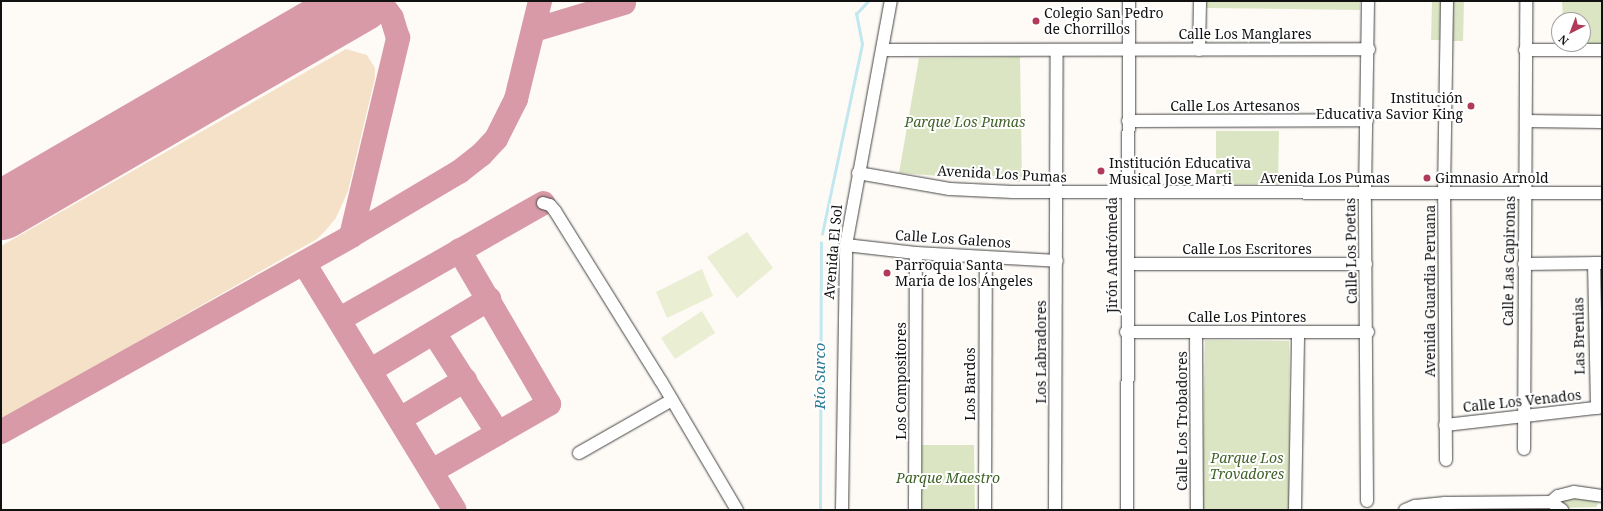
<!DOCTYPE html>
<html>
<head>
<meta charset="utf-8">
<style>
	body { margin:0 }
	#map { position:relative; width:1603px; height:511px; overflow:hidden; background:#fefbf6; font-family:"Noto Serif",serif }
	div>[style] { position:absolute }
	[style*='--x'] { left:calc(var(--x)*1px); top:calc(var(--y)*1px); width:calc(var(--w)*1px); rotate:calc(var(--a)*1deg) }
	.green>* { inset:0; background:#dce5c3 }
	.sand>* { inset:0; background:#f4e1c8 }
	.pitch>* { inset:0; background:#eaeed3 }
	.stream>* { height:2.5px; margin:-1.25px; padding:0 1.25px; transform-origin:1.25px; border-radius:1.25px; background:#c1e7ef }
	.taxiway>* { height:24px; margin:-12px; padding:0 12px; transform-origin:12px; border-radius:12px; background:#d79aa6 }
	.runway>* { height:59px; margin:-29.5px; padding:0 29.5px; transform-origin:29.5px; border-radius:29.5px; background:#d79aa6 }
	.roads { filter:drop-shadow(0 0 1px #444) drop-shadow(0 0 1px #444) }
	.minor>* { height:12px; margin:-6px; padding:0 6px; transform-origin:6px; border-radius:6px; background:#fff }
	.dots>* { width:11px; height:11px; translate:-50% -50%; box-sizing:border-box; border:2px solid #fff; border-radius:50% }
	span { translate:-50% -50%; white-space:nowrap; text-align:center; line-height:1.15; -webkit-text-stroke:4px #fff; paint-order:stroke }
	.poi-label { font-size:14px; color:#111 }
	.left { translate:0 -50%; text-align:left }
	.right { translate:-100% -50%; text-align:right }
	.street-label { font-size:14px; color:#111 }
	.park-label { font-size:14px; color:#406228; font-style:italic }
	.water-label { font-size:15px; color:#297b94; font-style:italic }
	.frame { position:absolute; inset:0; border:2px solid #111; pointer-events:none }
	.north { position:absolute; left:1551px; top:12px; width:40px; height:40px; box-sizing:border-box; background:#fff; border:1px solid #a0a0a0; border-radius:50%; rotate:222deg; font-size:11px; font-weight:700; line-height:16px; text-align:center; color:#111 }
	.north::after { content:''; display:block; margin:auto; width:14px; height:18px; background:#b03a57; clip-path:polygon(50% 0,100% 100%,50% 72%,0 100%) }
</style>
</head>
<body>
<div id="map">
	<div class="green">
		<i style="clip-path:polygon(1206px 1px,1360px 1px,1360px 10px,1206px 8px)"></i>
		<i style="clip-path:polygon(1432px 1px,1443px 1px,1442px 40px,1431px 40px)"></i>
		<i style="clip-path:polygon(1453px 1px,1464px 1px,1463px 41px,1452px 41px)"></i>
		<i style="clip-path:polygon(1562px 1px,1602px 1px,1602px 46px,1583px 44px,1583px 20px,1563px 20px)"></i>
		<i style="clip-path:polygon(1020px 57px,1022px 182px,899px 173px,919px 58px)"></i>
		<i style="clip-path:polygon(1216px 131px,1279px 131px,1278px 184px,1216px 185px)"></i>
		<i style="clip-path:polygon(1205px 340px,1289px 341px,1290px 510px,1202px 510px)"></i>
		<i style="clip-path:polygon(922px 445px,974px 445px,975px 510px,922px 510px)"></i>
		<i style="clip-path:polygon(1562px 498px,1595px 498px,1598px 504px,1596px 507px,1562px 508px,1557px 501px)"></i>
	</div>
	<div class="sand">
		<i style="clip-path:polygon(346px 49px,367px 55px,375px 68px,375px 78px,348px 191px,336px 218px,325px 231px,317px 239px,1px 420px,1px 246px)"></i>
	</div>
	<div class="pitch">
		<i style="clip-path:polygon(747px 232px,773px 268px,737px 298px,707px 257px)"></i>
		<i style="clip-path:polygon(702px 269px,713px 296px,667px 318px,656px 292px)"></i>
		<i style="clip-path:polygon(702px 311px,715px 333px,675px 359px,661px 338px)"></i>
	</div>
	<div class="stream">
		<i style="--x:822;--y:234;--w:194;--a:-78.1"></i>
		<i style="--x:862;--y:44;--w:31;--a:-101"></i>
		<i style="--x:856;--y:14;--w:18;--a:-47"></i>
		<i style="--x:820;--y:510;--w:267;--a:-89.8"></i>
	</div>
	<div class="taxiway">
		<i style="--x:534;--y:30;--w:94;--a:-16.7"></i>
		<i style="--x:351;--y:236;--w:204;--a:-76.6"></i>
		<i style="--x:398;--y:38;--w:21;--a:-107"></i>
		<i style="--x:392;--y:18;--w:9;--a:-126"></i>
		<i style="--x:387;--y:11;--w:20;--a:-160"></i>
		<i style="--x:368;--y:4;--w:11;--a:180"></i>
		<i style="--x:304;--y:263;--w:289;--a:58.6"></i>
		<i style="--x:340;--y:319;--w:234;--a:-29.7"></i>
		<i style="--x:434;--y:333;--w:119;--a:57.4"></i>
		<i style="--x:371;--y:370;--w:138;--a:-31"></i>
		<i style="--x:400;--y:419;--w:76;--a:-31"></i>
		<i style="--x:1;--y:432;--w:401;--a:-29.2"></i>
		<i style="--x:351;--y:236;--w:126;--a:-30.7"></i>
		<i style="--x:459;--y:172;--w:28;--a:-38"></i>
		<i style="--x:481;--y:155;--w:22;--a:-47"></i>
		<i style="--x:496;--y:139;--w:45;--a:-63.4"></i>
		<i style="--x:516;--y:99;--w:101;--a:-76.2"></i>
		<i style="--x:432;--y:471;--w:135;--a:-29.8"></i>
		<i style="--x:549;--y:404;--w:178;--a:-120.3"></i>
	</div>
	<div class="runway">
		<i style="--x:1;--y:210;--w:417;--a:-30.1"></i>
	</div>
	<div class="roads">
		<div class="minor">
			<i style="--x:882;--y:50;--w:487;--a:-0.1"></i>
			<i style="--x:1199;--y:50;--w:49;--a:-88.8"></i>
			<i style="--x:1525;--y:50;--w:77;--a:0"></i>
			<i style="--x:1128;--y:121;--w:239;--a:-0.2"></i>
			<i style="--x:1526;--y:121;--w:76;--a:0.8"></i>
			<i style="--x:858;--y:173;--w:93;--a:9.9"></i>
			<i style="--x:950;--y:189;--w:63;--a:2.7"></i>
			<i style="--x:1013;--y:192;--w:589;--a:0.1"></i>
			<i style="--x:543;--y:203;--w:7;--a:16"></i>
			<i style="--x:550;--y:205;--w:8;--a:50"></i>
			<i style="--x:555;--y:211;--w:200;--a:58.1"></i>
			<i style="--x:661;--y:381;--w:150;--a:59.5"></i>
			<i style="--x:846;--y:245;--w:70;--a:6.5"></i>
			<i style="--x:916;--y:253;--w:141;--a:3.2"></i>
			<i style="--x:1594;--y:263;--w:145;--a:88.8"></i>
			<i style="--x:1128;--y:264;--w:238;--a:0"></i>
			<i style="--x:1524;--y:264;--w:77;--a:-0.7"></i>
			<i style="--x:1126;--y:332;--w:242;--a:0"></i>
			<i style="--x:1196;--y:332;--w:178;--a:89.7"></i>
			<i style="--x:1445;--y:425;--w:158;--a:-6.5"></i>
			<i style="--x:1524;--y:449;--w:448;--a:-89.7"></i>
			<i style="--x:579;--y:453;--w:107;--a:-29.7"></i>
			<i style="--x:1446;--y:460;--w:267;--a:-90.4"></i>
			<i style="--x:1444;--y:193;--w:192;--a:-89.1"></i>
			<i style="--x:1367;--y:501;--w:308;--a:-90.4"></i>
			<i style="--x:1365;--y:193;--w:192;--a:-89.1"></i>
			<i style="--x:1551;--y:502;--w:9;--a:-41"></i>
			<i style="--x:1558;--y:496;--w:16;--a:-14"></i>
			<i style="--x:1574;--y:492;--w:28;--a:8"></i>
			<i style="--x:842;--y:510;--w:265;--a:-89.1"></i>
			<i style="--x:846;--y:245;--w:248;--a:-79.6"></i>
			<i style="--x:915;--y:510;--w:257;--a:-89.8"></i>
			<i style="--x:985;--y:510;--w:252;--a:-89.8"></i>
			<i style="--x:1055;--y:510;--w:460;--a:-89.8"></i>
			<i style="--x:1127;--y:510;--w:509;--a:-89.77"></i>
			<i style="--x:1295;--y:510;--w:178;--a:-89"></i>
			<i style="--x:1405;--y:510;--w:11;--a:-22"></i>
			<i style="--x:1415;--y:506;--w:30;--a:-6"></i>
			<i style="--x:1445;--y:503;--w:106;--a:-0.5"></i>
			<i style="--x:1551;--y:502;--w:14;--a:36"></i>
		</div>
	</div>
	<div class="dots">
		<i style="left:1036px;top:21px;background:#b03a57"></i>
		<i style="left:1471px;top:106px;background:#b03a57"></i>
		<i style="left:1101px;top:171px;background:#b03a57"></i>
		<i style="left:1427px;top:178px;background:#b03a57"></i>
		<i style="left:887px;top:273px;background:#b03a57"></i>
	</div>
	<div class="poi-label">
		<span class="left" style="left:1044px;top:21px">Colegio San Pedro<br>de Chorrillos</span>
		<span class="right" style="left:1463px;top:106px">Institución<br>Educativa Savior King</span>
		<span class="left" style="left:1109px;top:171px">Institución Educativa<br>Musical Jose Marti</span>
		<span class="left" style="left:1435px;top:178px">Gimnasio Arnold</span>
		<span class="left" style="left:895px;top:273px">Parroquia Santa<br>María de los Ángeles</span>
	</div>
	<div class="street-label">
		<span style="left:1245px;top:34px">Calle Los Manglares</span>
		<span style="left:1235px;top:106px">Calle Los Artesanos</span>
		<span style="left:1002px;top:174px;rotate:3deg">Avenida Los Pumas</span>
		<span style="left:1325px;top:178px">Avenida Los Pumas</span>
		<span style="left:953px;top:239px;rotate:4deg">Calle Los Galenos</span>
		<span style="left:1247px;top:249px">Calle Los Escritores</span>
		<span style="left:1351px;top:251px;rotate:-91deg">Calle Los Poetas</span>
		<span style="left:833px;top:252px;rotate:-85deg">Avenida El Sol</span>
		<span style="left:1112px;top:255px;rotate:-90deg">Jirón Andrómeda</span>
		<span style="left:1509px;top:261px;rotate:-89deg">Calle Las Capironas</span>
		<span style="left:1430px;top:291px;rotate:-90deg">Avenida Guardia Peruana</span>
		<span style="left:1247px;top:317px">Calle Los Pintores</span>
		<span style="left:1579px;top:336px;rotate:-91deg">Las Brenias</span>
		<span style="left:1041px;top:352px;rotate:-90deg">Los Labradores</span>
		<span style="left:901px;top:381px;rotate:-90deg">Los Compositores</span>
		<span style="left:970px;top:384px;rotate:-90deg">Los Bardos</span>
		<span style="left:1522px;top:401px;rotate:-6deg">Calle Los Venados</span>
		<span style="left:1182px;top:421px;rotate:-90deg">Calle Los Trobadores</span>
	</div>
	<div class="park-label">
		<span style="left:965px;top:122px">Parque Los Pumas</span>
		<span style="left:1247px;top:466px">Parque Los<br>Trovadores</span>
		<span style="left:948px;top:478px">Parque Maestro</span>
	</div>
	<div class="water-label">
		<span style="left:820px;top:376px;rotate:-90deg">Río Surco</span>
	</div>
	<div class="frame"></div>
	<div class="north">N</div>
</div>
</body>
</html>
